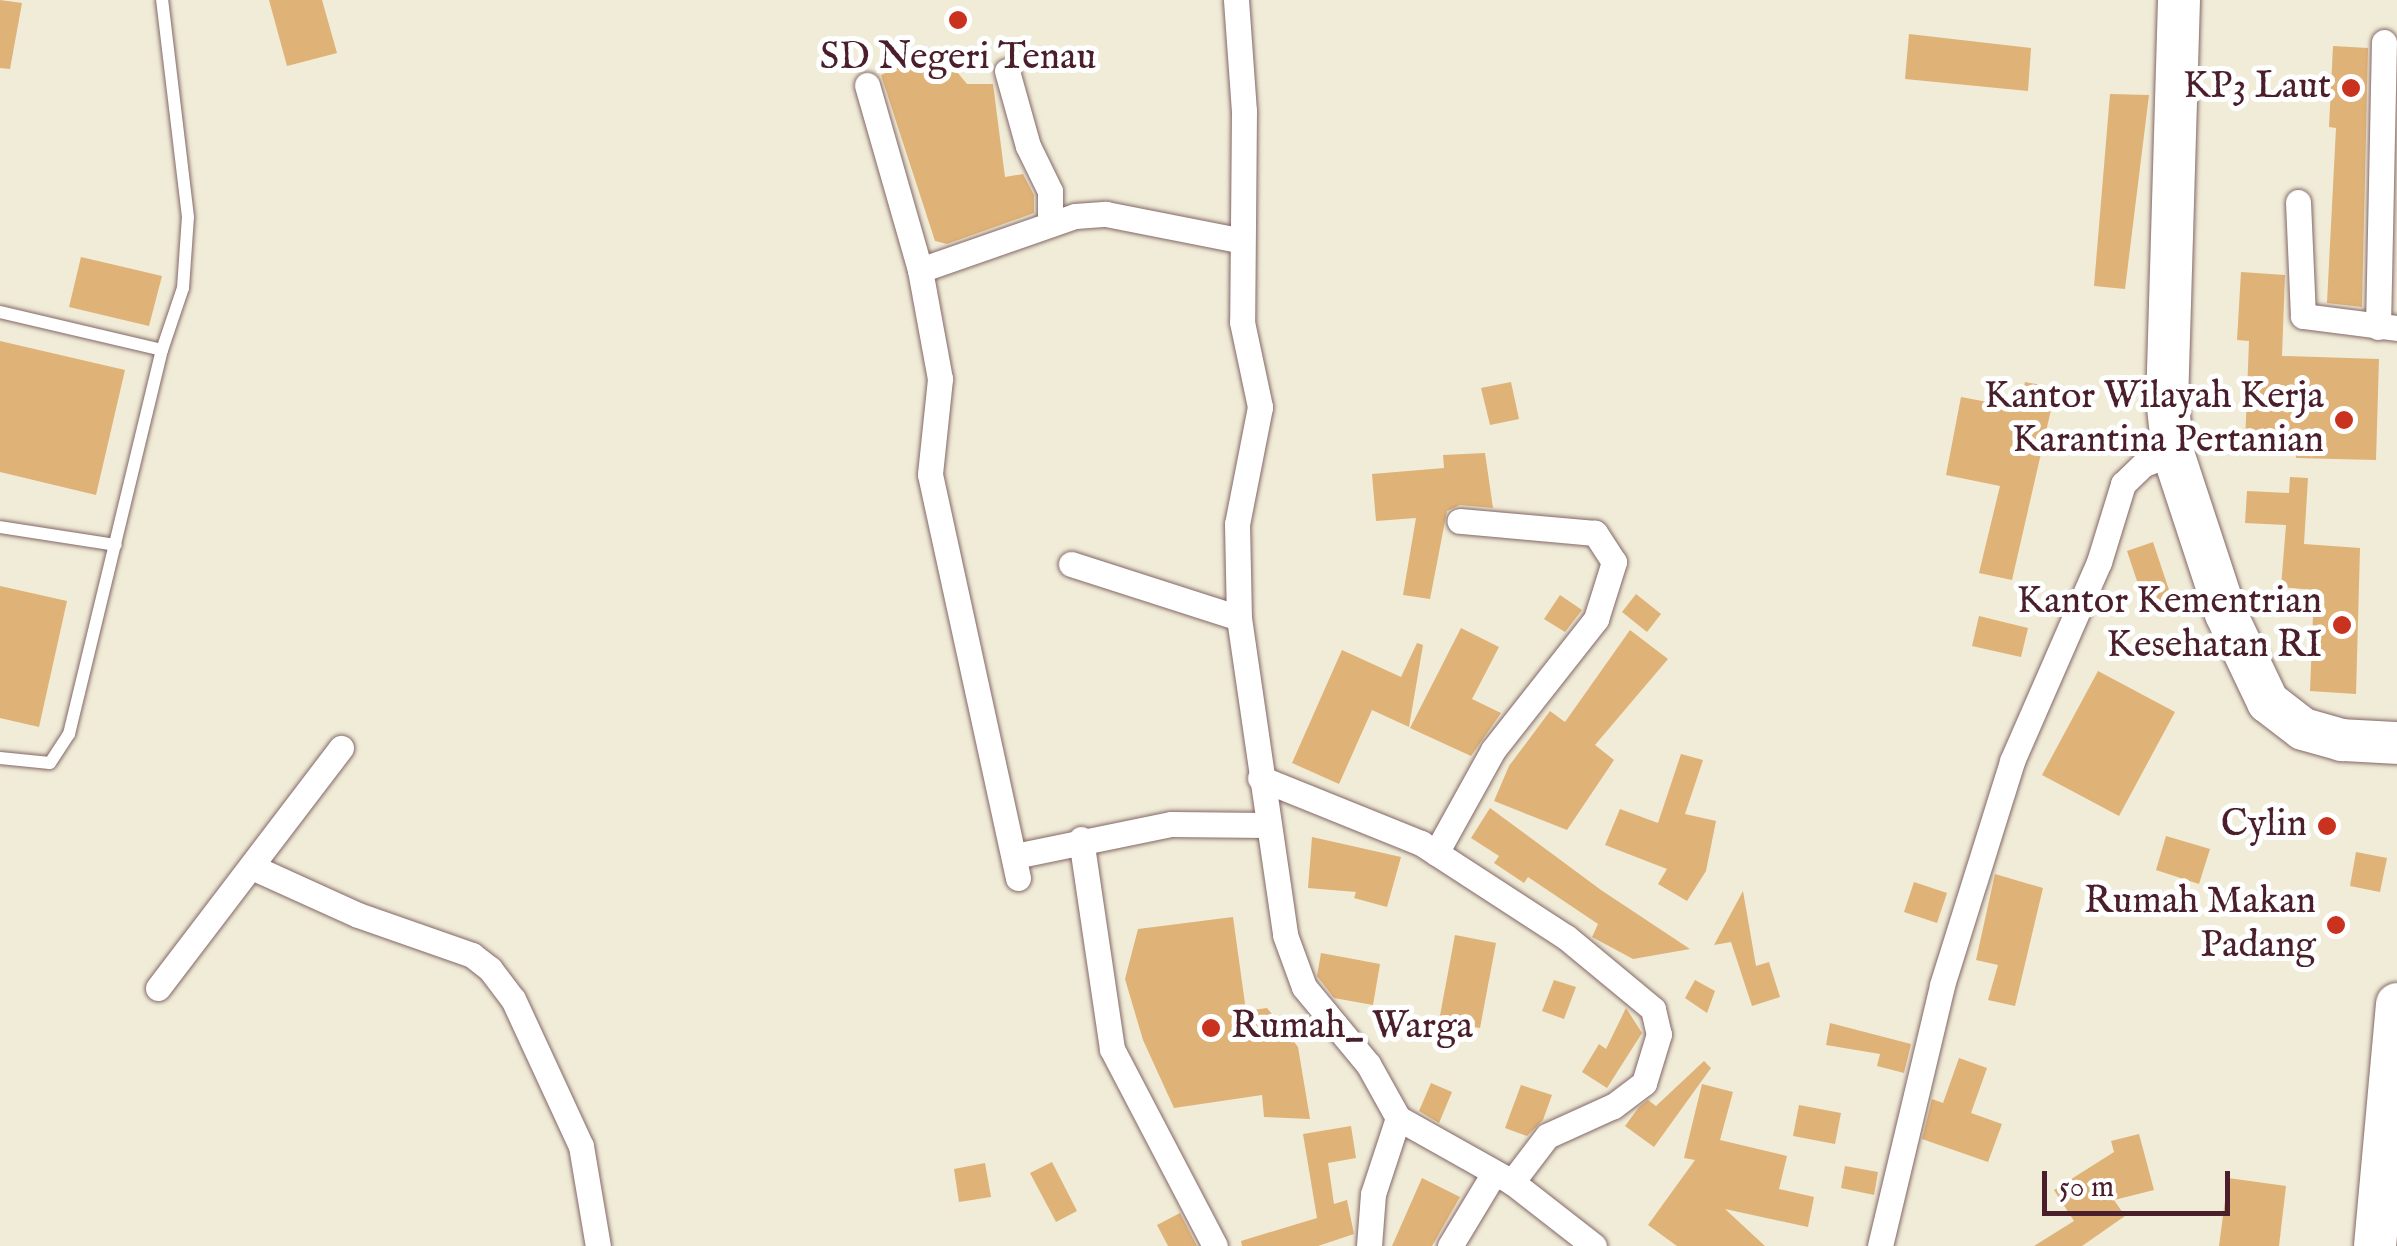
<!DOCTYPE html>
<html>
<head>
<meta charset="utf-8">
<style>
	body { margin:0 }
	#map { position:relative; width:2397px; height:1246px; overflow:hidden; background:#f0ecd7; font-family:"IM FELL English",serif }
	div>[style] { position:absolute }
	[style*='--x'] { left:calc(var(--x)*1px); top:calc(var(--y)*1px); width:calc(var(--w)*1px); rotate:calc(var(--a)*1deg) }
	.building>* { inset:0; background:#dfb277 }
	.roads { filter:drop-shadow(0 0 2px #846767) drop-shadow(0 0 2px #846767) }
	.service>* { height:12px; margin:-6px; padding:0 6px; transform-origin:6px; border-radius:6px; background:#fff }
	.minor>* { height:25px; margin:-12.5px; padding:0 12.5px; transform-origin:12.5px; border-radius:12.5px; background:#fff }
	.trunk>* { height:42px; margin:-21px; padding:0 21px; transform-origin:21px; border-radius:21px; background:#fff }
	.dots>* { width:28px; height:28px; translate:-50% -50%; box-sizing:border-box; border:5px solid #fff; border-radius:50% }
	span { translate:-50% -50%; white-space:nowrap; text-align:center; line-height:1.15; -webkit-text-stroke:10px #fff; paint-order:stroke }
	.poi-label { font-size:38px; color:#4a1f2b }
	.right { translate:-100% -50%; text-align:right }
	.left { translate:0 -50%; text-align:left }
	.scale { position:absolute; left:2042px; top:1171px; width:188px; height:45px; box-sizing:border-box; border:5px solid #4a1f2b; border-top:0; padding-left:12px; font-size:30px; line-height:35px; white-space:nowrap; color:#4a1f2b; -webkit-text-stroke:8px #fff; paint-order:stroke }
</style>
</head>
<body>
<div id="map">
	<div class="building">
		<i style="clip-path:polygon(0 0,22px 3px,10px 69px,0 68px)"></i>
		<i style="clip-path:polygon(269px 0,322px 0,337px 53px,287px 66px)"></i>
		<i style="clip-path:polygon(1909px 34px,2031px 48px,2028px 91px,1905px 79px)"></i>
		<i style="clip-path:polygon(2333px 46px,2368px 48px,2362px 307px,2327px 303px,2336px 128px,2329px 127px)"></i>
		<i style="clip-path:polygon(938px 49px,967px 84px,993px 84px,1005px 177px,1023px 174px,1034px 195px,1034px 213px,947px 244px,935px 241px,881px 75px)"></i>
		<i style="clip-path:polygon(2110px 94px,2149px 95px,2125px 289px,2094px 286px)"></i>
		<i style="clip-path:polygon(81px 257px,162px 276px,149px 326px,69px 307px)"></i>
		<i style="clip-path:polygon(2241px 272px,2285px 275px,2282px 356px,2379px 359px,2376px 460px,2296px 458px,2296px 445px,2245px 444px,2249px 341px,2237px 340px)"></i>
		<i style="clip-path:polygon(0 341px,125px 370px,96px 495px,0 472px)"></i>
		<i style="clip-path:polygon(1511px 382px,1519px 419px,1490px 425px,1481px 388px)"></i>
		<i style="clip-path:polygon(2025px 382px,2056px 388px,2012px 580px,1979px 573px,2000px 486px,1946px 475px,1961px 397px,2019px 408px)"></i>
		<i style="clip-path:polygon(1485px 453px,1493px 508px,1460px 505px,1447px 511px,1430px 599px,1403px 595px,1416px 518px,1376px 521px,1372px 474px,1444px 468px,1443px 455px)"></i>
		<i style="clip-path:polygon(2290px 477px,2308px 478px,2304px 544px,2360px 548px,2356px 694px,2310px 691px,2314px 590px,2281px 587px,2286px 525px,2245px 523px,2247px 491px,2289px 493px)"></i>
		<i style="clip-path:polygon(2153px 542px,2173px 602px,2147px 611px,2127px 551px)"></i>
		<i style="clip-path:polygon(0 586px,67px 601px,39px 727px,0 718px)"></i>
		<i style="clip-path:polygon(1636px 594px,1661px 614px,1647px 632px,1622px 612px)"></i>
		<i style="clip-path:polygon(1560px 595px,1582px 610px,1565px 632px,1544px 619px)"></i>
		<i style="clip-path:polygon(1979px 616px,2028px 628px,2021px 657px,1972px 646px)"></i>
		<i style="clip-path:polygon(1461px 628px,1499px 647px,1472px 699px,1501px 713px,1471px 756px,1410px 728px)"></i>
		<i style="clip-path:polygon(1630px 630px,1668px 659px,1595px 745px,1614px 760px,1567px 830px,1494px 801px,1509px 766px,1550px 711px,1565px 722px)"></i>
		<i style="clip-path:polygon(1417px 643px,1423px 645px,1409px 727px,1372px 710px,1339px 784px,1292px 763px,1342px 650px,1401px 677px)"></i>
		<i style="clip-path:polygon(2098px 671px,2175px 712px,2119px 816px,2042px 775px)"></i>
		<i style="clip-path:polygon(1681px 754px,1703px 760px,1685px 814px,1716px 821px,1706px 871px,1687px 901px,1658px 884px,1667px 869px,1605px 845px,1620px 809px,1658px 823px)"></i>
		<i style="clip-path:polygon(1490px 808px,1601px 890px,1690px 949px,1633px 959px,1592px 937px,1598px 924px,1528px 877px,1524px 883px,1494px 863px,1499px 856px,1471px 838px)"></i>
		<i style="clip-path:polygon(2166px 836px,2210px 849px,2199px 884px,2156px 870px)"></i>
		<i style="clip-path:polygon(1312px 837px,1401px 857px,1387px 907px,1354px 898px,1356px 892px,1308px 888px)"></i>
		<i style="clip-path:polygon(2356px 852px,2387px 858px,2380px 892px,2350px 886px)"></i>
		<i style="clip-path:polygon(1995px 874px,2043px 888px,2015px 1006px,1988px 1000px,1998px 965px,1976px 960px)"></i>
		<i style="clip-path:polygon(1914px 882px,1947px 893px,1937px 923px,1904px 912px)"></i>
		<i style="clip-path:polygon(1743px 891px,1756px 966px,1769px 962px,1780px 997px,1752px 1006px,1731px 942px,1714px 945px)"></i>
		<i style="clip-path:polygon(1233px 917px,1246px 1011px,1267px 1008px,1298px 1047px,1310px 1119px,1264px 1117px,1262px 1095px,1174px 1108px,1143px 1040px,1125px 979px,1138px 929px)"></i>
		<i style="clip-path:polygon(1455px 935px,1496px 943px,1480px 1028px,1439px 1021px)"></i>
		<i style="clip-path:polygon(1321px 953px,1380px 964px,1373px 1005px,1334px 998px,1317px 976px)"></i>
		<i style="clip-path:polygon(1554px 980px,1576px 987px,1564px 1019px,1542px 1011px)"></i>
		<i style="clip-path:polygon(1695px 980px,1715px 991px,1707px 1013px,1685px 998px)"></i>
		<i style="clip-path:polygon(1626px 1008px,1642px 1033px,1607px 1088px,1582px 1072px,1599px 1044px,1606px 1049px)"></i>
		<i style="clip-path:polygon(1830px 1023px,1911px 1044px,1904px 1073px,1877px 1066px,1880px 1054px,1826px 1045px)"></i>
		<i style="clip-path:polygon(1959px 1058px,1987px 1068px,1971px 1113px,2002px 1124px,1988px 1162px,1922px 1139px,1932px 1099px,1943px 1103px)"></i>
		<i style="clip-path:polygon(1704px 1061px,1711px 1068px,1654px 1147px,1625px 1126px,1639px 1107px,1648px 1100px,1656px 1106px)"></i>
		<i style="clip-path:polygon(1431px 1083px,1452px 1092px,1439px 1123px,1419px 1111px)"></i>
		<i style="clip-path:polygon(1702px 1084px,1733px 1092px,1720px 1140px,1787px 1156px,1779px 1189px,1814px 1197px,1808px 1227px,1725px 1209px,1765px 1246px,1677px 1246px,1648px 1225px,1695px 1160px,1684px 1158px)"></i>
		<i style="clip-path:polygon(1521px 1085px,1552px 1095px,1543px 1120px,1527px 1136px,1505px 1128px)"></i>
		<i style="clip-path:polygon(1799px 1105px,1841px 1113px,1835px 1144px,1793px 1136px)"></i>
		<i style="clip-path:polygon(1351px 1126px,1356px 1158px,1328px 1163px,1334px 1204px,1347px 1200px,1354px 1234px,1318px 1246px,1242px 1246px,1241px 1241px,1317px 1218px,1303px 1134px)"></i>
		<i style="clip-path:polygon(2139px 1134px,2154px 1190px,2114px 1200px,2125px 1216px,2082px 1246px,2034px 1246px,2074px 1221px,2054px 1190px,2114px 1152px,2111px 1141px)"></i>
		<i style="clip-path:polygon(1052px 1162px,1077px 1211px,1056px 1222px,1030px 1173px)"></i>
		<i style="clip-path:polygon(985px 1163px,991px 1197px,959px 1202px,954px 1169px)"></i>
		<i style="clip-path:polygon(1845px 1166px,1878px 1172px,1874px 1195px,1841px 1188px)"></i>
		<i style="clip-path:polygon(1422px 1178px,1460px 1197px,1432px 1246px,1392px 1246px)"></i>
		<i style="clip-path:polygon(2228px 1178px,2286px 1186px,2279px 1246px,2219px 1246px)"></i>
		<i style="clip-path:polygon(1180px 1213px,1197px 1246px,1168px 1246px,1157px 1225px)"></i>
	</div>
	<div class="roads">
		<div class="service">
			<i style="--x:0;--y:312;--w:166;--a:13.2"></i>
			<i style="--x:0;--y:527;--w:117;--a:8.8"></i>
			<i style="--x:0;--y:758;--w:50;--a:5.7"></i>
			<i style="--x:50;--y:763;--w:35;--a:-57"></i>
			<i style="--x:69;--y:734;--w:395;--a:-76.4"></i>
			<i style="--x:162;--y:350;--w:65;--a:-71.3"></i>
			<i style="--x:183;--y:288;--w:71;--a:-86"></i>
			<i style="--x:188;--y:217;--w:219;--a:-96.8"></i>
		</div>
		<div class="minor">
			<i style="--x:1236;--y:0;--w:111;--a:85.9"></i>
			<i style="--x:1244;--y:111;--w:211;--a:90.5"></i>
			<i style="--x:1242;--y:322;--w:87;--a:78"></i>
			<i style="--x:1260;--y:407;--w:119;--a:101.1"></i>
			<i style="--x:1237;--y:524;--w:94;--a:88.8"></i>
			<i style="--x:1239;--y:618;--w:320;--a:81.7"></i>
			<i style="--x:1285;--y:935;--w:55;--a:69.9"></i>
			<i style="--x:1304;--y:987;--w:100;--a:50.3"></i>
			<i style="--x:1368;--y:1064;--w:62;--a:60.9"></i>
			<i style="--x:1398;--y:1118;--w:131;--a:29.3"></i>
			<i style="--x:1512;--y:1182;--w:104;--a:38"></i>
			<i style="--x:1007;--y:71;--w:78;--a:74.4"></i>
			<i style="--x:1028;--y:146;--w:50;--a:63.9"></i>
			<i style="--x:1050;--y:191;--w:32;--a:90"></i>
			<i style="--x:867;--y:85;--w:192;--a:74"></i>
			<i style="--x:2298;--y:202;--w:114;--a:87.5"></i>
			<i style="--x:2303;--y:316;--w:95;--a:7.3"></i>
			<i style="--x:2378;--y:327;--w:285;--a:-88.8"></i>
			<i style="--x:1071;--y:564;--w:176;--a:17.8"></i>
			<i style="--x:1260;--y:778;--w:174;--a:22"></i>
			<i style="--x:1421;--y:843;--w:173;--a:33"></i>
			<i style="--x:1566;--y:937;--w:113;--a:39.6"></i>
			<i style="--x:1653;--y:1009;--w:26;--a:77"></i>
			<i style="--x:1659;--y:1034;--w:51;--a:107"></i>
			<i style="--x:1644;--y:1083;--w:39;--a:143"></i>
			<i style="--x:1613;--y:1106;--w:72;--a:155.6"></i>
			<i style="--x:1547;--y:1136;--w:58;--a:127.3"></i>
			<i style="--x:1081;--y:839;--w:212;--a:81.6"></i>
			<i style="--x:1112;--y:1049;--w:222;--a:62.4"></i>
			<i style="--x:1436;--y:853;--w:118;--a:-61"></i>
			<i style="--x:1493;--y:750;--w:167;--a:-51.8"></i>
			<i style="--x:1596;--y:619;--w:60;--a:-72.5"></i>
			<i style="--x:1614;--y:562;--w:35;--a:-123"></i>
			<i style="--x:1595;--y:533;--w:136;--a:-174.9"></i>
			<i style="--x:1015;--y:856;--w:159;--a:-11.6"></i>
			<i style="--x:1171;--y:824;--w:96;--a:0.6"></i>
			<i style="--x:252;--y:867;--w:116;--a:24.4"></i>
			<i style="--x:358;--y:915;--w:121;--a:19.3"></i>
			<i style="--x:472;--y:955;--w:23;--a:38"></i>
			<i style="--x:490;--y:969;--w:38;--a:53"></i>
			<i style="--x:513;--y:999;--w:162;--a:65.2"></i>
			<i style="--x:581;--y:1146;--w:101;--a:80.4"></i>
			<i style="--x:1018;--y:878;--w:413;--a:-102.3"></i>
			<i style="--x:930;--y:474;--w:96;--a:-84"></i>
			<i style="--x:940;--y:379;--w:111;--a:-100.4"></i>
			<i style="--x:920;--y:270;--w:164;--a:-19.2"></i>
			<i style="--x:1075;--y:216;--w:31;--a:-4"></i>
			<i style="--x:1106;--y:214;--w:136;--a:11.1"></i>
			<i style="--x:158;--y:988;--w:302;--a:-52.7"></i>
			<i style="--x:1369;--y:1246;--w:52;--a:-85.6"></i>
			<i style="--x:1373;--y:1194;--w:80;--a:-71.8"></i>
			<i style="--x:1450;--y:1246;--w:85;--a:-58.9"></i>
			<i style="--x:1880;--y:1246;--w:268;--a:-76.6"></i>
			<i style="--x:1942;--y:985;--w:235;--a:-72.6"></i>
			<i style="--x:2012;--y:761;--w:217;--a:-66.4"></i>
			<i style="--x:2099;--y:562;--w:82;--a:-72.9"></i>
			<i style="--x:2123;--y:484;--w:29;--a:-44"></i>
			<i style="--x:2144;--y:464;--w:31;--a:-21"></i>
		</div>
		<div class="trunk">
			<i style="--x:2179;--y:0;--w:398;--a:91.7"></i>
			<i style="--x:2167;--y:398;--w:55;--a:83.8"></i>
			<i style="--x:2173;--y:453;--w:169;--a:71.8"></i>
			<i style="--x:2226;--y:614;--w:98;--a:64.5"></i>
			<i style="--x:2268;--y:702;--w:44;--a:37.6"></i>
			<i style="--x:2303;--y:729;--w:41;--a:15.8"></i>
			<i style="--x:2342;--y:740;--w:55;--a:3.1"></i>
			<i style="--x:2375;--y:1246;--w:243;--a:-84.8"></i>
		</div>
	</div>
	<div class="dots">
		<i style="left:958px;top:20px;background:#c8321e"></i>
		<i style="left:2351px;top:88px;background:#c8321e"></i>
		<i style="left:2344px;top:420px;background:#c8321e"></i>
		<i style="left:2342px;top:625px;background:#c8321e"></i>
		<i style="left:2327px;top:826px;background:#c8321e"></i>
		<i style="left:2336px;top:925px;background:#c8321e"></i>
		<i style="left:1211px;top:1028px;background:#c8321e"></i>
	</div>
	<div class="poi-label">
		<span style="left:958px;top:59px">SD Negeri Tenau</span>
		<span class="right" style="left:2331px;top:88px">KP3 Laut</span>
		<span class="right" style="left:2324px;top:420px">Kantor Wilayah Kerja<br>Karantina Pertanian</span>
		<span class="right" style="left:2322px;top:625px">Kantor Kementrian<br>Kesehatan RI</span>
		<span class="right" style="left:2307px;top:826px">Cylin</span>
		<span class="right" style="left:2316px;top:925px">Rumah Makan<br>Padang</span>
		<span class="left" style="left:1231px;top:1028px">Rumah_ Warga</span>
	</div>
	<div class="scale">50 m</div>
</div>
</body>
</html>
